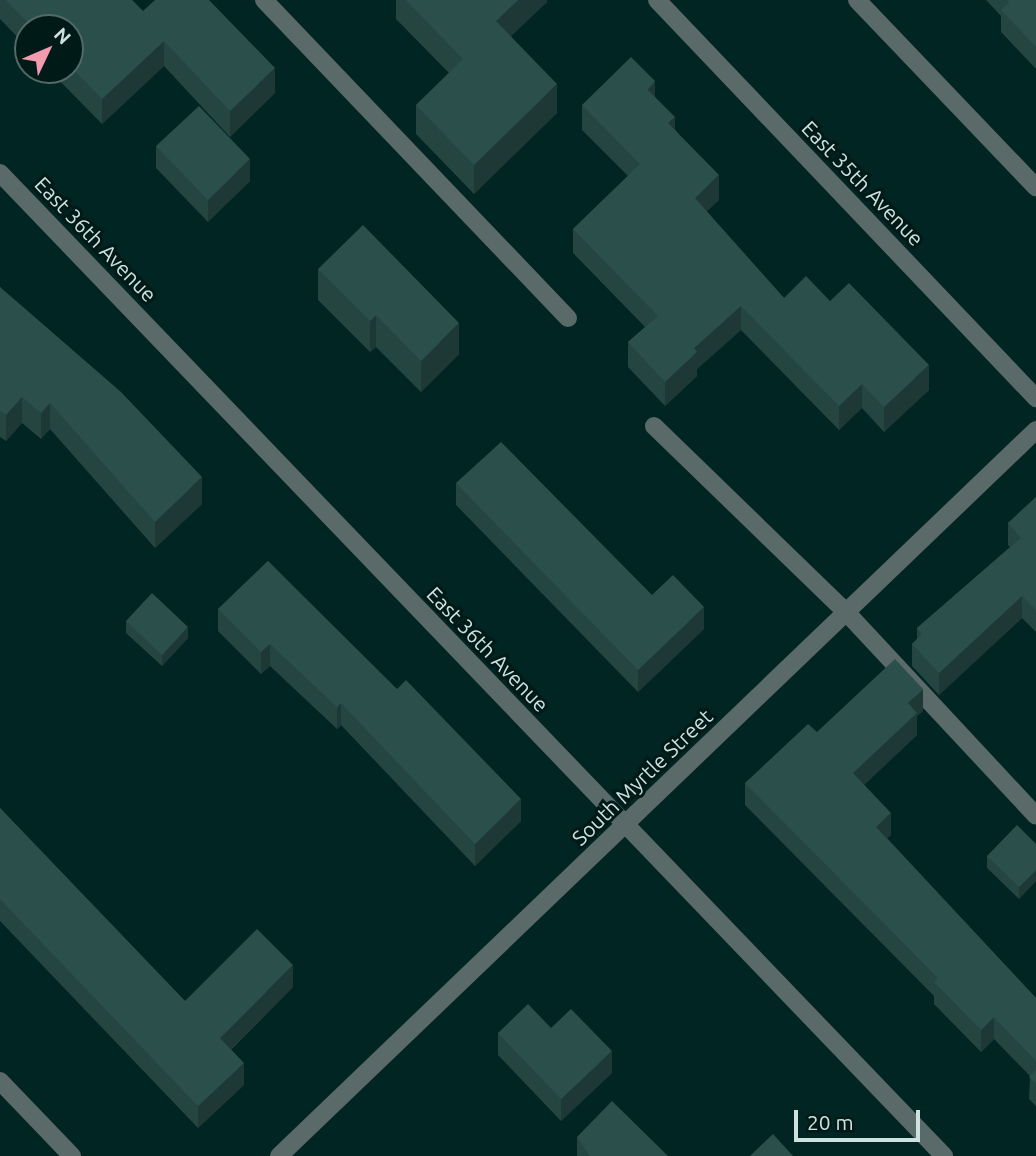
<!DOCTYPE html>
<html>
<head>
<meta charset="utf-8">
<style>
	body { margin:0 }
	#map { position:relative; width:1036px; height:1156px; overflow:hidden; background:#002522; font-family:Ubuntu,sans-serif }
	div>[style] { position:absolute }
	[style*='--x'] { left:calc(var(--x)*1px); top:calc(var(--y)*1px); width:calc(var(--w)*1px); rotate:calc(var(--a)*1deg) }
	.minor>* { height:18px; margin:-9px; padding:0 9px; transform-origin:9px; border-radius:9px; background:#5a6a68 }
	.wall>* { inset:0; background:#254541 }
	.shaded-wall>* { inset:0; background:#1e3835 }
	.building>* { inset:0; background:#2b504c }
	span { translate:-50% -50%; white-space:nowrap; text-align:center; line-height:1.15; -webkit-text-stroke:6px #001a18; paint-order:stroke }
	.street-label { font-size:21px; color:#cde1de }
	.north { position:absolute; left:14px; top:14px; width:70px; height:70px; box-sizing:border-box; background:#001a18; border:2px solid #526a67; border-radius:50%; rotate:46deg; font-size:19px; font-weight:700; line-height:28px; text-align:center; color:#cde1de }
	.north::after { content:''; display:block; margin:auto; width:24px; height:32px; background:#f29aae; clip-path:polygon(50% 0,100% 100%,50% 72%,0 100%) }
	.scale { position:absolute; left:794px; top:1110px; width:126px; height:32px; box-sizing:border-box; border:4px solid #cde1de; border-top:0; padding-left:9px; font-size:21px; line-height:24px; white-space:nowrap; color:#cde1de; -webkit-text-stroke:5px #001a18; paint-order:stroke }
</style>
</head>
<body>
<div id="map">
	<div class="minor">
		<i style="--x:264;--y:0;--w:440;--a:46.3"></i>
		<i style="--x:657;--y:0;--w:550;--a:46.4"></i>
		<i style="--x:857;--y:0;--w:259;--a:46.3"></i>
		<i style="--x:0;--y:173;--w:1363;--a:46.16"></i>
		<i style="--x:654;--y:426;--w:269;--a:44.1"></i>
		<i style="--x:847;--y:613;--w:277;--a:47"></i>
		<i style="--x:0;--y:1081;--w:104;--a:46.2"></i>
		<i style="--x:279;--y:1156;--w:1049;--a:-43.8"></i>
	</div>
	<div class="wall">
		<i style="clip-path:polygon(0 0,132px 0,143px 11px,275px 93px,230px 137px,164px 66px,102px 124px,49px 70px,70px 70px,70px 28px,28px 28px,28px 48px,0 19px)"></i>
		<i style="clip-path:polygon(396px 0,547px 0,547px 2px,511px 36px,557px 113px,474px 194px,416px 134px,416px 105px,449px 73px,396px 19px)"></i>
		<i style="clip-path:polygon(986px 0,1036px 0,1036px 69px,1001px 32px,1001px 16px)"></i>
		<i style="clip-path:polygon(655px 97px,719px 200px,706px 211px,784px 298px,830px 301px,929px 390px,884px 432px,862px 408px,839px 430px,741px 330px,697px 369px,697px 376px,665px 406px,628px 367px,628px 342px,645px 327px,573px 253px,573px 229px,628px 176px,582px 130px,582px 105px)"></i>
		<i style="clip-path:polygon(156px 146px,250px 181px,208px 222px,156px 168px)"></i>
		<i style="clip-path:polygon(318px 269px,459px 354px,421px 392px,376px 347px,370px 352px,318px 300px)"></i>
		<i style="clip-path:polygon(0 287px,202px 504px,155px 548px,50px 429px,41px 439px,22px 423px,6px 441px,0 437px)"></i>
		<i style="clip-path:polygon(456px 483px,652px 595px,704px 629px,638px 692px,456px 505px)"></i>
		<i style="clip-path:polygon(1036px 497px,1036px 632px,1022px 618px,939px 695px,912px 666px,912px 644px,917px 639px,917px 628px,1010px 547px,1008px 545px,1008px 523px)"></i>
		<i style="clip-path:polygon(268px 561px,521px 821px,475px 866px,341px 725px,337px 729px,270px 666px,261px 674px,218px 631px,218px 609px)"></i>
		<i style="clip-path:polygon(126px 621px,188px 638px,162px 666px,126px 633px)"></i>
		<i style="clip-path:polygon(923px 711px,917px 716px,917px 735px,864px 785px,891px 835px,887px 838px,1036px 998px,1036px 1106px,1029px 1099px,1030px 1076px,994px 1039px,981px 1052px,934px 1004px,934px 996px,745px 805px,745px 783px,817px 732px)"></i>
		<i style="clip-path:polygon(0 808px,185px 1001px,293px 987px,231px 1050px,244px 1085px,198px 1128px,0 921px)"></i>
		<i style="clip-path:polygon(1036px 844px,1036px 881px,1019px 899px,987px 868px,987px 856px)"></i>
		<i style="clip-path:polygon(551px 1028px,612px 1073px,561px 1121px,498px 1055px,498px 1033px)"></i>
		<i style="clip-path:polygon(577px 1137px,668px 1156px,577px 1156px)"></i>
	</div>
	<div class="shaded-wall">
		<i style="clip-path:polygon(518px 0,547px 0,547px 2px,496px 50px,496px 21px)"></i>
		<i style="clip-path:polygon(164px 41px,164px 66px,102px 124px,102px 99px)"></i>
		<i style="clip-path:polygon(275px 68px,275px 93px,230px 137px,230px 111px)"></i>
		<i style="clip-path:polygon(655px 81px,655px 106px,648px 90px)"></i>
		<i style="clip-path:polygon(557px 84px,557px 113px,474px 194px,474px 165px)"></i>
		<i style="clip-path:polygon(675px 117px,675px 141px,668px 123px)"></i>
		<i style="clip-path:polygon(250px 159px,250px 181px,208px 222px,208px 200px)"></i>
		<i style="clip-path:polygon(719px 175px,719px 200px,695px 223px,695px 198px)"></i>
		<i style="clip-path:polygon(741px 306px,741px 330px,697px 369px,697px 376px,665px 406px,665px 382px,694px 348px)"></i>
		<i style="clip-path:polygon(376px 315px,376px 347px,370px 352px,370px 321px)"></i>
		<i style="clip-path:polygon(459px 323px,459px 354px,421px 392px,421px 361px)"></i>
		<i style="clip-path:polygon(929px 365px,929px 390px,884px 432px,884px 407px)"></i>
		<i style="clip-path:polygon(862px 384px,862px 408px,839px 430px,839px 406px)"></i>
		<i style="clip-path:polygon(22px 397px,22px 423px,6px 441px,6px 415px)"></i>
		<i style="clip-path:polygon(50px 403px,50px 429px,41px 439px,41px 413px)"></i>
		<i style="clip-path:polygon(202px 477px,202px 504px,155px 548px,155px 522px)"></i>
		<i style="clip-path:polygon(1022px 596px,1022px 618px,939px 695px,939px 673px)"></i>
		<i style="clip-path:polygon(704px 607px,704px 629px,638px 692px,638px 670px)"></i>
		<i style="clip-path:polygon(188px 627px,188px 638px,162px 666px,162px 655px)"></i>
		<i style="clip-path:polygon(270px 644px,270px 666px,261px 674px,261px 652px)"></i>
		<i style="clip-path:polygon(923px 689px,923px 711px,917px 716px,917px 735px,853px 795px,853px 773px,908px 703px)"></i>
		<i style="clip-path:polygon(341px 703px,341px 725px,337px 729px,337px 707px)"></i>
		<i style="clip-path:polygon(521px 799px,521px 821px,475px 866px,475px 844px)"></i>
		<i style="clip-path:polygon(891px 813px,891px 835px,876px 849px,876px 827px)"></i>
		<i style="clip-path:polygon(1036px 870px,1036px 881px,1019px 899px,1019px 887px)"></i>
		<i style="clip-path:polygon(293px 965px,293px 987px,220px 1060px,220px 1038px)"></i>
		<i style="clip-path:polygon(994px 1017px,994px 1039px,981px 1052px,981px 1030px)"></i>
		<i style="clip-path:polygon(612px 1051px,612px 1073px,561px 1121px,561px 1099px)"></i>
		<i style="clip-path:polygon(244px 1063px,244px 1085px,198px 1128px,198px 1106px)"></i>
	</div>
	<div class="building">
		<i style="clip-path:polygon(6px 0,132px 0,143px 11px,155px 0,209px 0,275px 68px,230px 111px,164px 41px,102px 99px,70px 66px,70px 28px,33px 28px)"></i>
		<i style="clip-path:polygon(406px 0,518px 0,496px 21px,557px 84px,474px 165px,416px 105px,463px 59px)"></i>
		<i style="clip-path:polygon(1007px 0,1036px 0,1036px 47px,1001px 10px,1009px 3px)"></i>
		<i style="clip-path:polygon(631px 57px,655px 81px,648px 90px,675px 117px,668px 123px,719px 175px,695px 198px,784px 298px,806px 276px,830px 301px,849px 283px,929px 365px,884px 407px,862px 384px,839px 406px,741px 306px,694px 348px,697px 352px,665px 382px,628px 342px,658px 316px,573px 229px,640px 164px,582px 105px)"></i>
		<i style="clip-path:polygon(199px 106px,250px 159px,208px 200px,156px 146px)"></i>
		<i style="clip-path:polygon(363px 225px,459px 323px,421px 361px,376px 315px,370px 321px,318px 269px)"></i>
		<i style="clip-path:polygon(0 287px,121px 392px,202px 477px,155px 522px,50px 403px,41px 413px,22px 397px,6px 415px,0 411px)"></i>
		<i style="clip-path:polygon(501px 442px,652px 595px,673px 575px,704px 607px,638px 670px,456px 483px)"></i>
		<i style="clip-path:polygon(1036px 497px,1036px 610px,1022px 596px,939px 673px,912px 644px,922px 634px,917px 628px,1021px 538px,1008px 523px)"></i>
		<i style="clip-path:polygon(268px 561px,397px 689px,406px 680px,521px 799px,475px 844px,341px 703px,337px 707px,270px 644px,261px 652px,218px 609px)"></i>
		<i style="clip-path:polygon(152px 593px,188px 627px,162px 655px,126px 621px)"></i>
		<i style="clip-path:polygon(895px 659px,923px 689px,908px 703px,917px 713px,853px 773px,891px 813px,876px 827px,1036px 998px,1036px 1061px,994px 1017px,981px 1030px,934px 982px,938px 978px,745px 783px,808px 724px,817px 732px)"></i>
		<i style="clip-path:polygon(0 808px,185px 1001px,257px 929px,293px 965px,220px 1038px,244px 1063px,198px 1106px,0 899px)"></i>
		<i style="clip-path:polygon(1017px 825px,1036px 844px,1036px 870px,1019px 887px,987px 856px)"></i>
		<i style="clip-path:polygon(528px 1004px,551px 1028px,571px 1009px,612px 1051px,561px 1099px,498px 1033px)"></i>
		<i style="clip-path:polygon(1036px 1070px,1036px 1084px,1029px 1077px)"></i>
		<i style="clip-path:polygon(612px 1101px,668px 1156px,590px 1156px,577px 1137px)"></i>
		<i style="clip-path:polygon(773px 1134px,793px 1156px,750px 1156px)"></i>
	</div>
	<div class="street-label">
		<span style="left:863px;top:183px;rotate:46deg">East 35th Avenue</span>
		<span style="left:96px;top:239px;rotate:46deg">East 36th Avenue</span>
		<span style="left:488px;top:649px;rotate:46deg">East 36th Avenue</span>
		<span style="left:642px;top:777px;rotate:-44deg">South Myrtle Street</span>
	</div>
	<div class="north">N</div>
	<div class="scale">20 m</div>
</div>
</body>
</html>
